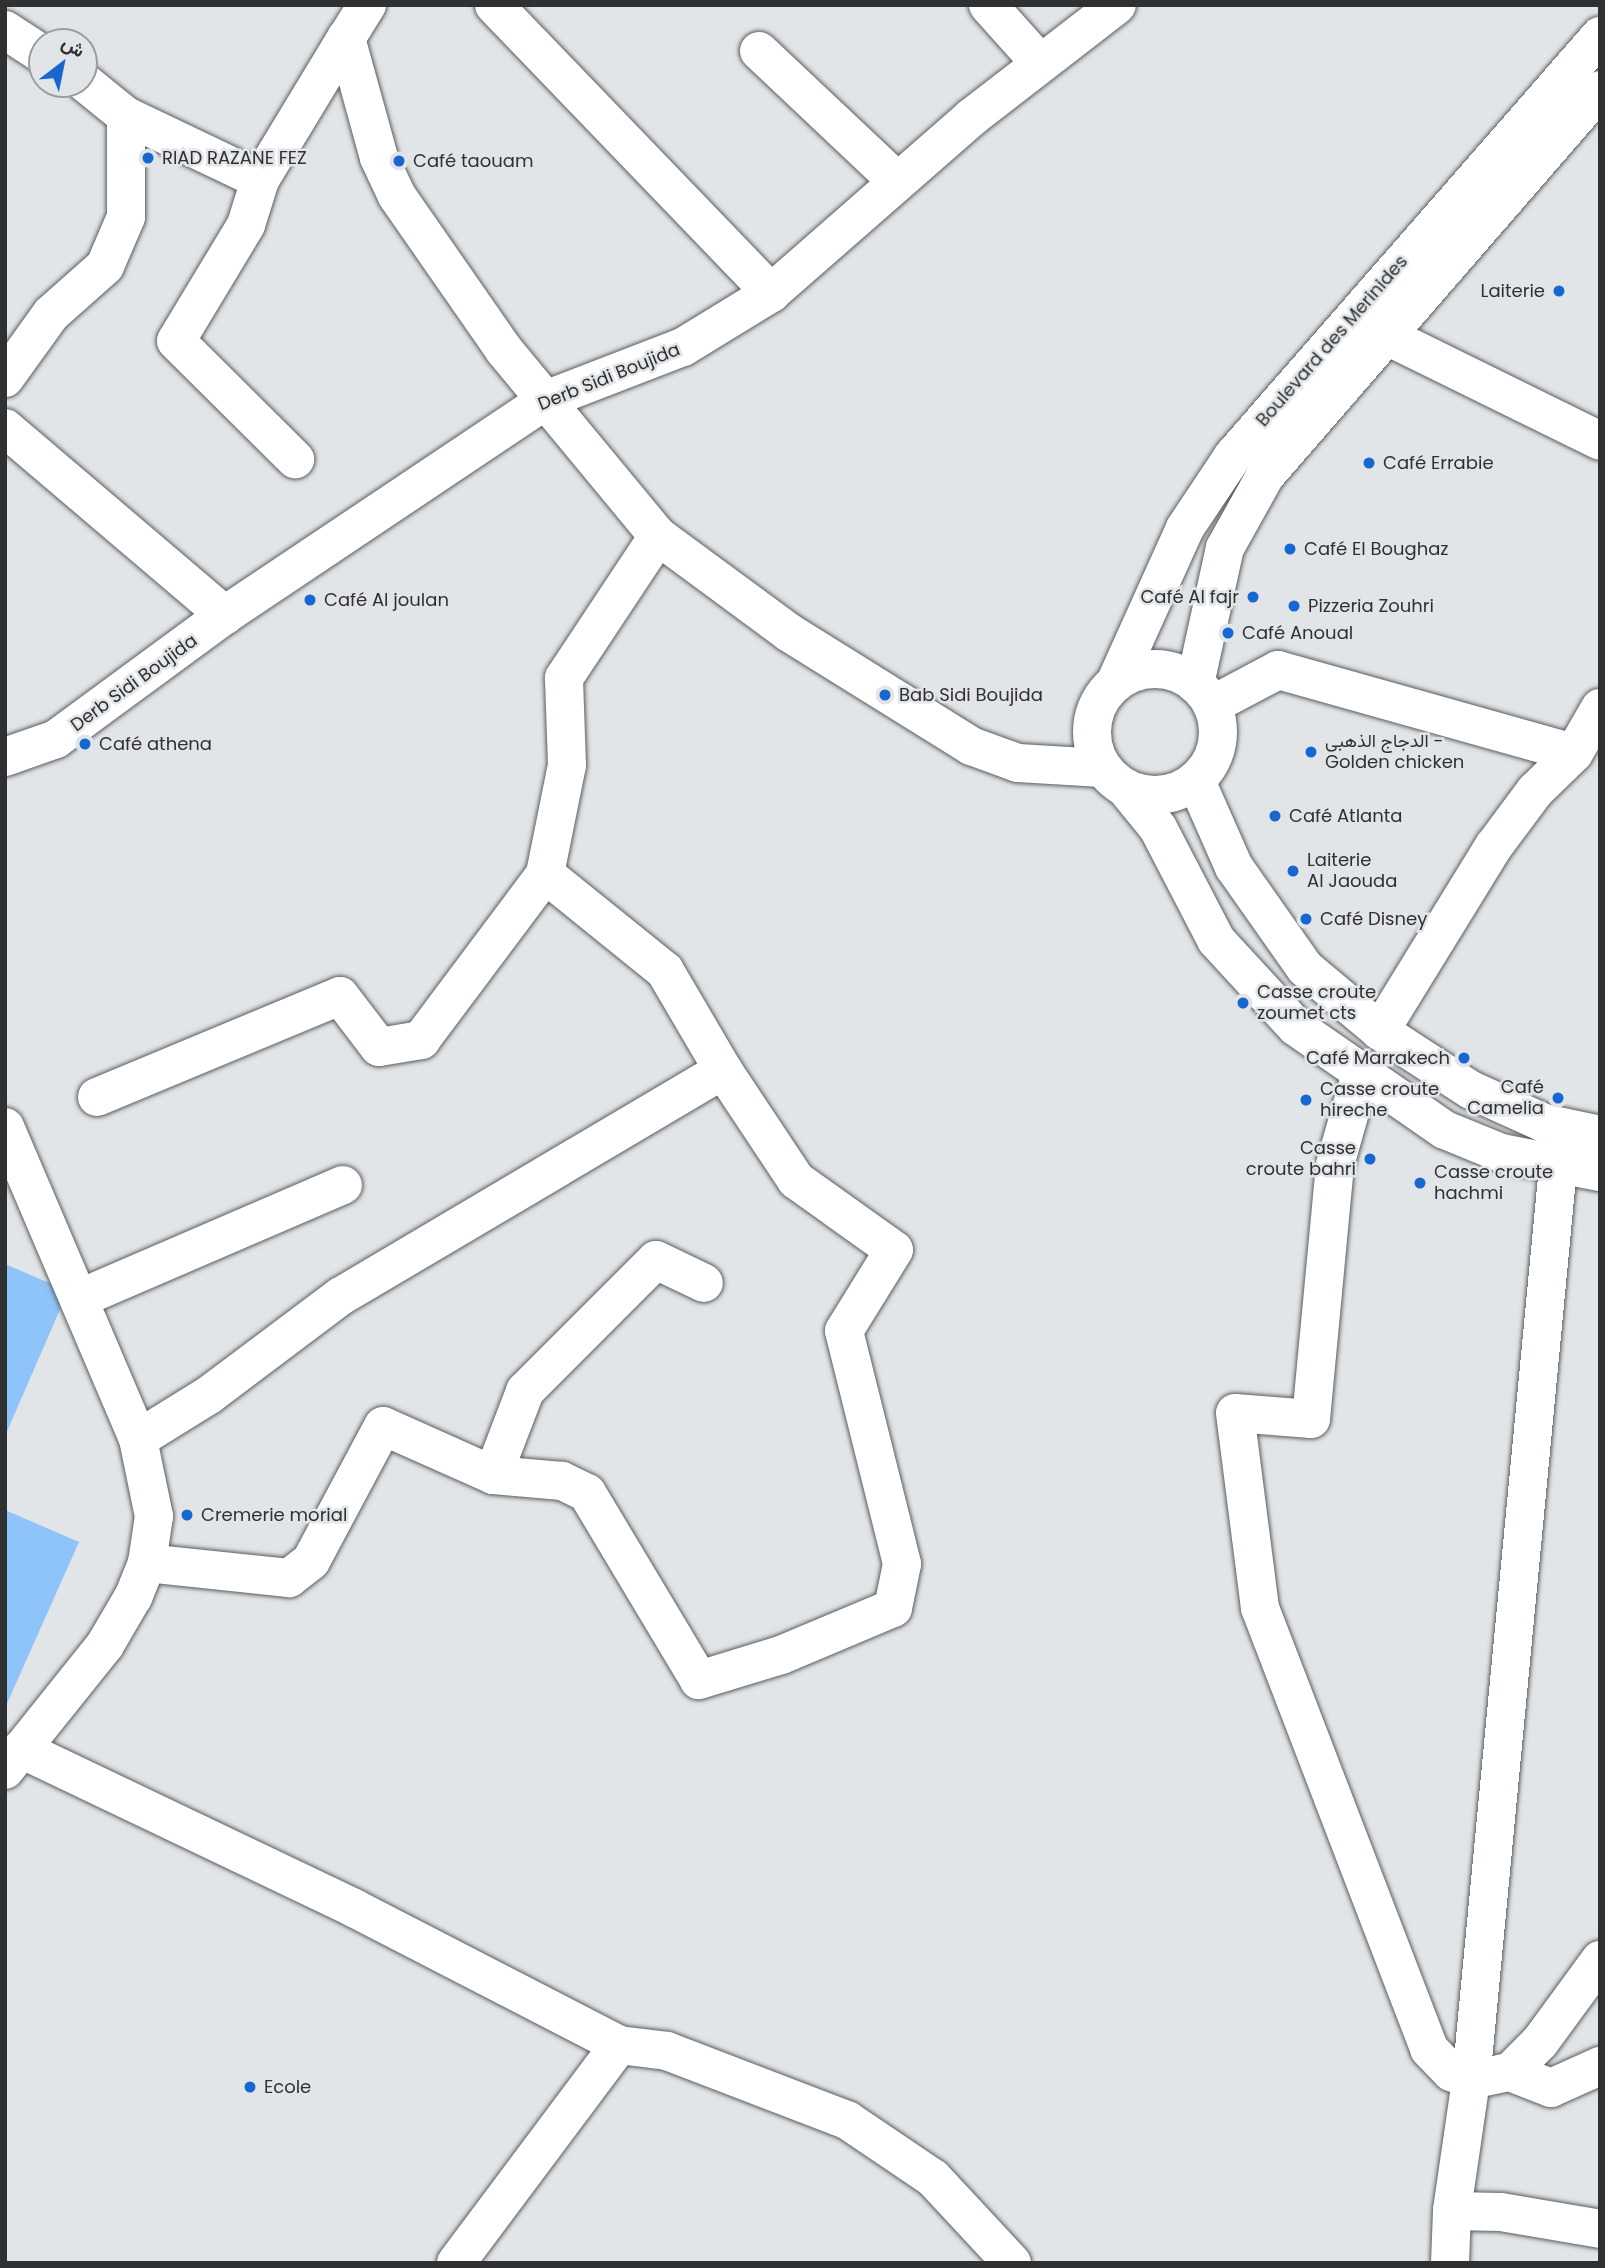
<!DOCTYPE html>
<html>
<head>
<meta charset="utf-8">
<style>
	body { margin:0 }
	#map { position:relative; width:1605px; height:2268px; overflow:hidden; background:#e2e5e8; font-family:Poppins,Vazirmatn,sans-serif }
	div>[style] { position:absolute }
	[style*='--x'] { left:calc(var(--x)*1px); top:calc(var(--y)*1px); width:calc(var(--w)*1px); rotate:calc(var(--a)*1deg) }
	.building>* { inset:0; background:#8ec4fa }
	.roads { filter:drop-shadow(0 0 2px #5b5d5f) drop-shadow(0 0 2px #5b5d5f) }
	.minor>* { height:38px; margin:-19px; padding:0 19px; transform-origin:19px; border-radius:19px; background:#fff }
	.major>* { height:38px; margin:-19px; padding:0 19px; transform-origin:19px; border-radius:19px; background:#fff }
	.major>.ring { margin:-19px; padding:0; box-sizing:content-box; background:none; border:38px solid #fff; border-radius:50% }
	.dots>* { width:19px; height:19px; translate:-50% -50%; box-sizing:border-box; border:4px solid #e2e5e8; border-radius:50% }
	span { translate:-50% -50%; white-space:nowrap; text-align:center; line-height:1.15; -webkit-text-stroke:5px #e2e5e8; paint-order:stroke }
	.poi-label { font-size:18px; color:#2f3031 }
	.left { translate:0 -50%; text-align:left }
	.right { translate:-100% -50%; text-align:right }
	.street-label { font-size:18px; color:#2f3031 }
	.frame { position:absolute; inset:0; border:7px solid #2f3031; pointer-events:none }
	.north { position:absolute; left:28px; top:28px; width:70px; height:70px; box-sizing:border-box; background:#e2e5e8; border:2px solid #9a9d9f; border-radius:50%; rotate:32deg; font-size:19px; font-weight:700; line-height:28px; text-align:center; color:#2f3031 }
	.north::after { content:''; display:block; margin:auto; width:24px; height:32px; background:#1866d0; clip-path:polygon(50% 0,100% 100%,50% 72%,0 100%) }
</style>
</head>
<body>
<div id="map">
	<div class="building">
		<i style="clip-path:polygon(5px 1264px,68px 1291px,5px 1436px)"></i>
		<i style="clip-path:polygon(5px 1510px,79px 1542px,5px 1708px)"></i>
	</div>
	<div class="roads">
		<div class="minor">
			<i style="--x:367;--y:5;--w:39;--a:122"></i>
			<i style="--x:346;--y:38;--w:124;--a:74.6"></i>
			<i style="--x:379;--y:158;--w:42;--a:64.7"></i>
			<i style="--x:397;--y:196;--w:188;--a:55.2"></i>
			<i style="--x:504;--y:350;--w:241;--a:50.4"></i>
			<i style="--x:658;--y:536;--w:162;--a:36.4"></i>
			<i style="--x:788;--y:632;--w:216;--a:31.9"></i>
			<i style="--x:971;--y:746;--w:50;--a:19.9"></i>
			<i style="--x:1018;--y:763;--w:84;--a:3.4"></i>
			<i style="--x:494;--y:5;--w:400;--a:46.1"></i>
			<i style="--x:988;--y:5;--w:78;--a:48.1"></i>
			<i style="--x:5;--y:30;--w:44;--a:33"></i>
			<i style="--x:759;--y:51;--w:190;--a:43.3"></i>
			<i style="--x:84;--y:82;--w:54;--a:39"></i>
			<i style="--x:260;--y:180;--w:47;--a:107.3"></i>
			<i style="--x:246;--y:225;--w:135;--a:121.1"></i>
			<i style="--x:176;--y:341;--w:168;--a:44.8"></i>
			<i style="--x:1383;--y:334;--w:242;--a:26.2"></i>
			<i style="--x:5;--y:378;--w:79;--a:-54.3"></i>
			<i style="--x:51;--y:314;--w:72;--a:-41.6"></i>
			<i style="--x:105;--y:266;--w:53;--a:-66.8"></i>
			<i style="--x:126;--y:217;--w:101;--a:-90"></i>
			<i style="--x:126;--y:116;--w:148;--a:25.5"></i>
			<i style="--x:260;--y:180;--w:166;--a:-58.8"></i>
			<i style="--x:5;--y:428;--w:289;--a:40.4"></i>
			<i style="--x:1212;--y:705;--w:75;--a:-27.9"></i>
			<i style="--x:1278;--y:670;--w:307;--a:15.7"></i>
			<i style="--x:5;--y:757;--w:54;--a:-19.4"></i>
			<i style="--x:56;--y:739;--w:210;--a:-36.3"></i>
			<i style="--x:225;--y:615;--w:389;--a:-33.8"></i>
			<i style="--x:548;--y:399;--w:145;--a:-21.1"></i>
			<i style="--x:683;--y:347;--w:103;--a:-31.5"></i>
			<i style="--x:771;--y:293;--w:267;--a:-41.2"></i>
			<i style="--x:972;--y:117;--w:183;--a:-37.7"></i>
			<i style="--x:545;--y:874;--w:154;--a:38.9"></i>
			<i style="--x:665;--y:971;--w:115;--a:59.6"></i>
			<i style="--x:1380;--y:1031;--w:217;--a:-58.4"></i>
			<i style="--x:1494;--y:846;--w:69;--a:-53.3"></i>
			<i style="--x:1535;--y:791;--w:54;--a:-44.3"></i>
			<i style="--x:1574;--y:753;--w:52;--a:-60"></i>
			<i style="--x:1360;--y:1077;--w:91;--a:105.9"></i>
			<i style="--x:1335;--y:1165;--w:255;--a:95.4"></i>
			<i style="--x:1311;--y:1419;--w:76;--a:-175.5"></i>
			<i style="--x:1235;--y:1413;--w:197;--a:82.7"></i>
			<i style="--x:1260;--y:1608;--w:472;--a:69"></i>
			<i style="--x:1429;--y:2049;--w:32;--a:46"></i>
			<i style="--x:1451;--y:2072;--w:22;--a:22"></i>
			<i style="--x:1471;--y:2080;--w:40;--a:-12"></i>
			<i style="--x:1510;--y:2072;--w:42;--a:-45"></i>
			<i style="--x:1540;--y:2042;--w:102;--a:-53.8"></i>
			<i style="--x:97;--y:1097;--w:263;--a:-22.6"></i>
			<i style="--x:340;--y:996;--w:64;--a:52.6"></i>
			<i style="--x:379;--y:1047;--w:43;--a:-9.5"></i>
			<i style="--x:421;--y:1040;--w:207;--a:-53.2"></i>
			<i style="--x:545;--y:874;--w:111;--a:-78.6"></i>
			<i style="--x:567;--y:765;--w:87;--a:-92"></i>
			<i style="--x:564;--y:678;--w:170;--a:-56.5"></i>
			<i style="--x:5;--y:1127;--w:339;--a:66.9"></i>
			<i style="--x:138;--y:1439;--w:79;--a:78.3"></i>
			<i style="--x:154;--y:1516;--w:48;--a:98.5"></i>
			<i style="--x:147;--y:1563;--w:37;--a:112"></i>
			<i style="--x:133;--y:1597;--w:56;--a:120.3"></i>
			<i style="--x:105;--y:1645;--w:160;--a:128.7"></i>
			<i style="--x:1558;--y:1167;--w:917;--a:95.44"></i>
			<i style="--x:1471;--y:2080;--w:132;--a:98.3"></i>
			<i style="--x:1452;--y:2211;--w:49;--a:1.2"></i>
			<i style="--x:1501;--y:2212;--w:100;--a:9.7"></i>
			<i style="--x:83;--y:1297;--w:283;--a:-23.3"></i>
			<i style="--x:138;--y:1439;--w:84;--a:-31.8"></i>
			<i style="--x:209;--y:1395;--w:165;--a:-36.9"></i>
			<i style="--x:341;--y:1296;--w:444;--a:-30.6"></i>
			<i style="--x:723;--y:1070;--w:132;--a:56.4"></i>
			<i style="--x:796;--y:1180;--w:120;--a:35.5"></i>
			<i style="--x:894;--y:1250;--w:95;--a:121.7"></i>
			<i style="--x:844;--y:1331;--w:240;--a:76"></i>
			<i style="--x:902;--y:1564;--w:45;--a:101.6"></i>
			<i style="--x:893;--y:1608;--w:121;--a:157.2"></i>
			<i style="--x:781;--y:1655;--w:86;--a:163"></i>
			<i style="--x:699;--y:1680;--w:218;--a:-120.9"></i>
			<i style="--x:587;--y:1493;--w:28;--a:-154"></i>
			<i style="--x:562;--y:1481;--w:69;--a:-175"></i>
			<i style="--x:493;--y:1475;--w:120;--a:-156"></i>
			<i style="--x:383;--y:1426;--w:153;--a:118.1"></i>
			<i style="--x:311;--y:1561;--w:28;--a:142"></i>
			<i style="--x:289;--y:1578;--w:143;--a:-174"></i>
			<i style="--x:493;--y:1475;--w:90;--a:-69.1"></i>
			<i style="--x:525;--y:1391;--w:185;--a:-45"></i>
			<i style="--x:656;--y:1260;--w:53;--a:25.6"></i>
			<i style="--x:21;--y:1749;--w:369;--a:25.5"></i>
			<i style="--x:354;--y:1908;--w:298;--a:27.3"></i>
			<i style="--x:1510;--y:2072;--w:44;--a:21.3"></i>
			<i style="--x:1551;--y:2088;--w:54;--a:-24.2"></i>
			<i style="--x:456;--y:2263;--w:272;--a:-53.2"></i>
			<i style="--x:619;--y:2045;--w:48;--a:7.1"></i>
			<i style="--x:667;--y:2051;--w:193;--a:21"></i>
			<i style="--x:847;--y:2120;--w:104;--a:34"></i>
			<i style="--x:933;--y:2178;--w:116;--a:47.1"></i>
			<i style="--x:1450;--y:2263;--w:52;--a:-87.8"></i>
		</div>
		<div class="major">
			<i class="ring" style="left:1092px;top:669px;width:88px;height:88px"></i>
			<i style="--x:1116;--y:681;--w:168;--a:-65.7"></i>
			<i style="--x:1185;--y:528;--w:87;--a:-56.3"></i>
			<i style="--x:1233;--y:456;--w:558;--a:-48.85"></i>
			<i style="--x:1195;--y:684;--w:139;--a:-77.6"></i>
			<i style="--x:1225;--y:548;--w:82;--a:-60.9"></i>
			<i style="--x:1265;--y:476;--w:511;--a:-49.05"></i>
			<i style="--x:1196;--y:781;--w:94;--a:66.2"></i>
			<i style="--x:1234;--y:867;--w:123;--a:54.9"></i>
			<i style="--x:1305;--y:968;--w:98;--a:40"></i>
			<i style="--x:1380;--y:1031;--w:108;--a:33"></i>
			<i style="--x:1471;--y:1090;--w:80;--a:24.3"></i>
			<i style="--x:1544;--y:1123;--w:57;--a:12.1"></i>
			<i style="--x:1127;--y:790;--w:49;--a:50.8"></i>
			<i style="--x:1158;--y:828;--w:126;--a:62.6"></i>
			<i style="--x:1216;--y:940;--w:118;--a:47.4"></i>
			<i style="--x:1296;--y:1027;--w:181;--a:34.7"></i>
			<i style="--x:1445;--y:1130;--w:61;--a:22.3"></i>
			<i style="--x:1501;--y:1153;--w:101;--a:10.9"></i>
		</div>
	</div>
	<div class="dots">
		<i style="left:148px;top:158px;background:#1866d0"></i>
		<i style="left:399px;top:161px;background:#1866d0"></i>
		<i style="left:1559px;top:291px;background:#1866d0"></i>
		<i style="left:1369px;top:463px;background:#1866d0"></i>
		<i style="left:1290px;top:549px;background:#1866d0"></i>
		<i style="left:1253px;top:597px;background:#1866d0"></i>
		<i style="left:310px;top:600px;background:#1866d0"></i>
		<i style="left:1294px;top:606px;background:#1866d0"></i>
		<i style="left:1228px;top:633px;background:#1866d0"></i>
		<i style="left:885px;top:695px;background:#1866d0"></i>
		<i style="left:85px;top:744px;background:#1866d0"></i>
		<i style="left:1311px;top:752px;background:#1866d0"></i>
		<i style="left:1275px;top:816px;background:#1866d0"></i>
		<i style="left:1293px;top:871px;background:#1866d0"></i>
		<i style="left:1306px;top:919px;background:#1866d0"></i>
		<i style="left:1243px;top:1003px;background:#1866d0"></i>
		<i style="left:1464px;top:1058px;background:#1866d0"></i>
		<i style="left:1558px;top:1098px;background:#1866d0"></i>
		<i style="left:1306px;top:1100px;background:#1866d0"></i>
		<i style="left:1370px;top:1159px;background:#1866d0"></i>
		<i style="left:1420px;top:1183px;background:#1866d0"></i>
		<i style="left:187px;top:1515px;background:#1866d0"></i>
		<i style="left:250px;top:2087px;background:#1866d0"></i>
	</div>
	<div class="poi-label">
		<span class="left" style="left:162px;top:158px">RIAD RAZANE FEZ</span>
		<span class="left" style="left:413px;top:161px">Café taouam</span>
		<span class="right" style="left:1545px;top:291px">Laiterie</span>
		<span class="left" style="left:1383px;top:463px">Café Errabie</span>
		<span class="left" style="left:1304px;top:549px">Café El Boughaz</span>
		<span class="right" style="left:1239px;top:597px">Café Al fajr</span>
		<span class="left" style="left:324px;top:600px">Café Al joulan</span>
		<span class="left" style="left:1308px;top:606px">Pizzeria Zouhri</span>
		<span class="left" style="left:1242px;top:633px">Café Anoual</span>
		<span class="left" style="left:899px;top:695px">Bab Sidi Boujida</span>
		<span class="left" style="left:1325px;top:752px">الدجاج الذهبي -<br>Golden chicken</span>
		<span class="left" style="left:99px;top:744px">Café athena</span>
		<span class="left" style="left:1289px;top:816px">Café Atlanta</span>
		<span class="left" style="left:1307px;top:871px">Laiterie<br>Al Jaouda</span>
		<span class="left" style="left:1320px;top:919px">Café Disney</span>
		<span class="left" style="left:1257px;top:1003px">Casse croute<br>zoumet cts</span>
		<span class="right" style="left:1450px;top:1058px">Café Marrakech</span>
		<span class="right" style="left:1544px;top:1098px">Café<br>Camelia</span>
		<span class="left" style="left:1320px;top:1100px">Casse croute<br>hireche</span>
		<span class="right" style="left:1356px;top:1159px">Casse<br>croute bahri</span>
		<span class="left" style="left:1434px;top:1183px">Casse croute<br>hachmi</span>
		<span class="left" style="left:201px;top:1515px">Cremerie morial</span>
		<span class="left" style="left:264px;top:2087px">Ecole</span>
	</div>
	<div class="street-label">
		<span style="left:1332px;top:341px;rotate:-49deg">Boulevard des Merinides</span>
		<span style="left:609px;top:377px;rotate:-22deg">Derb Sidi Boujida</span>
		<span style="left:134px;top:683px;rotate:-36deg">Derb Sidi Boujida</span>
	</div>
	<div class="frame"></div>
	<div class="north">ش</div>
</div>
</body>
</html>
